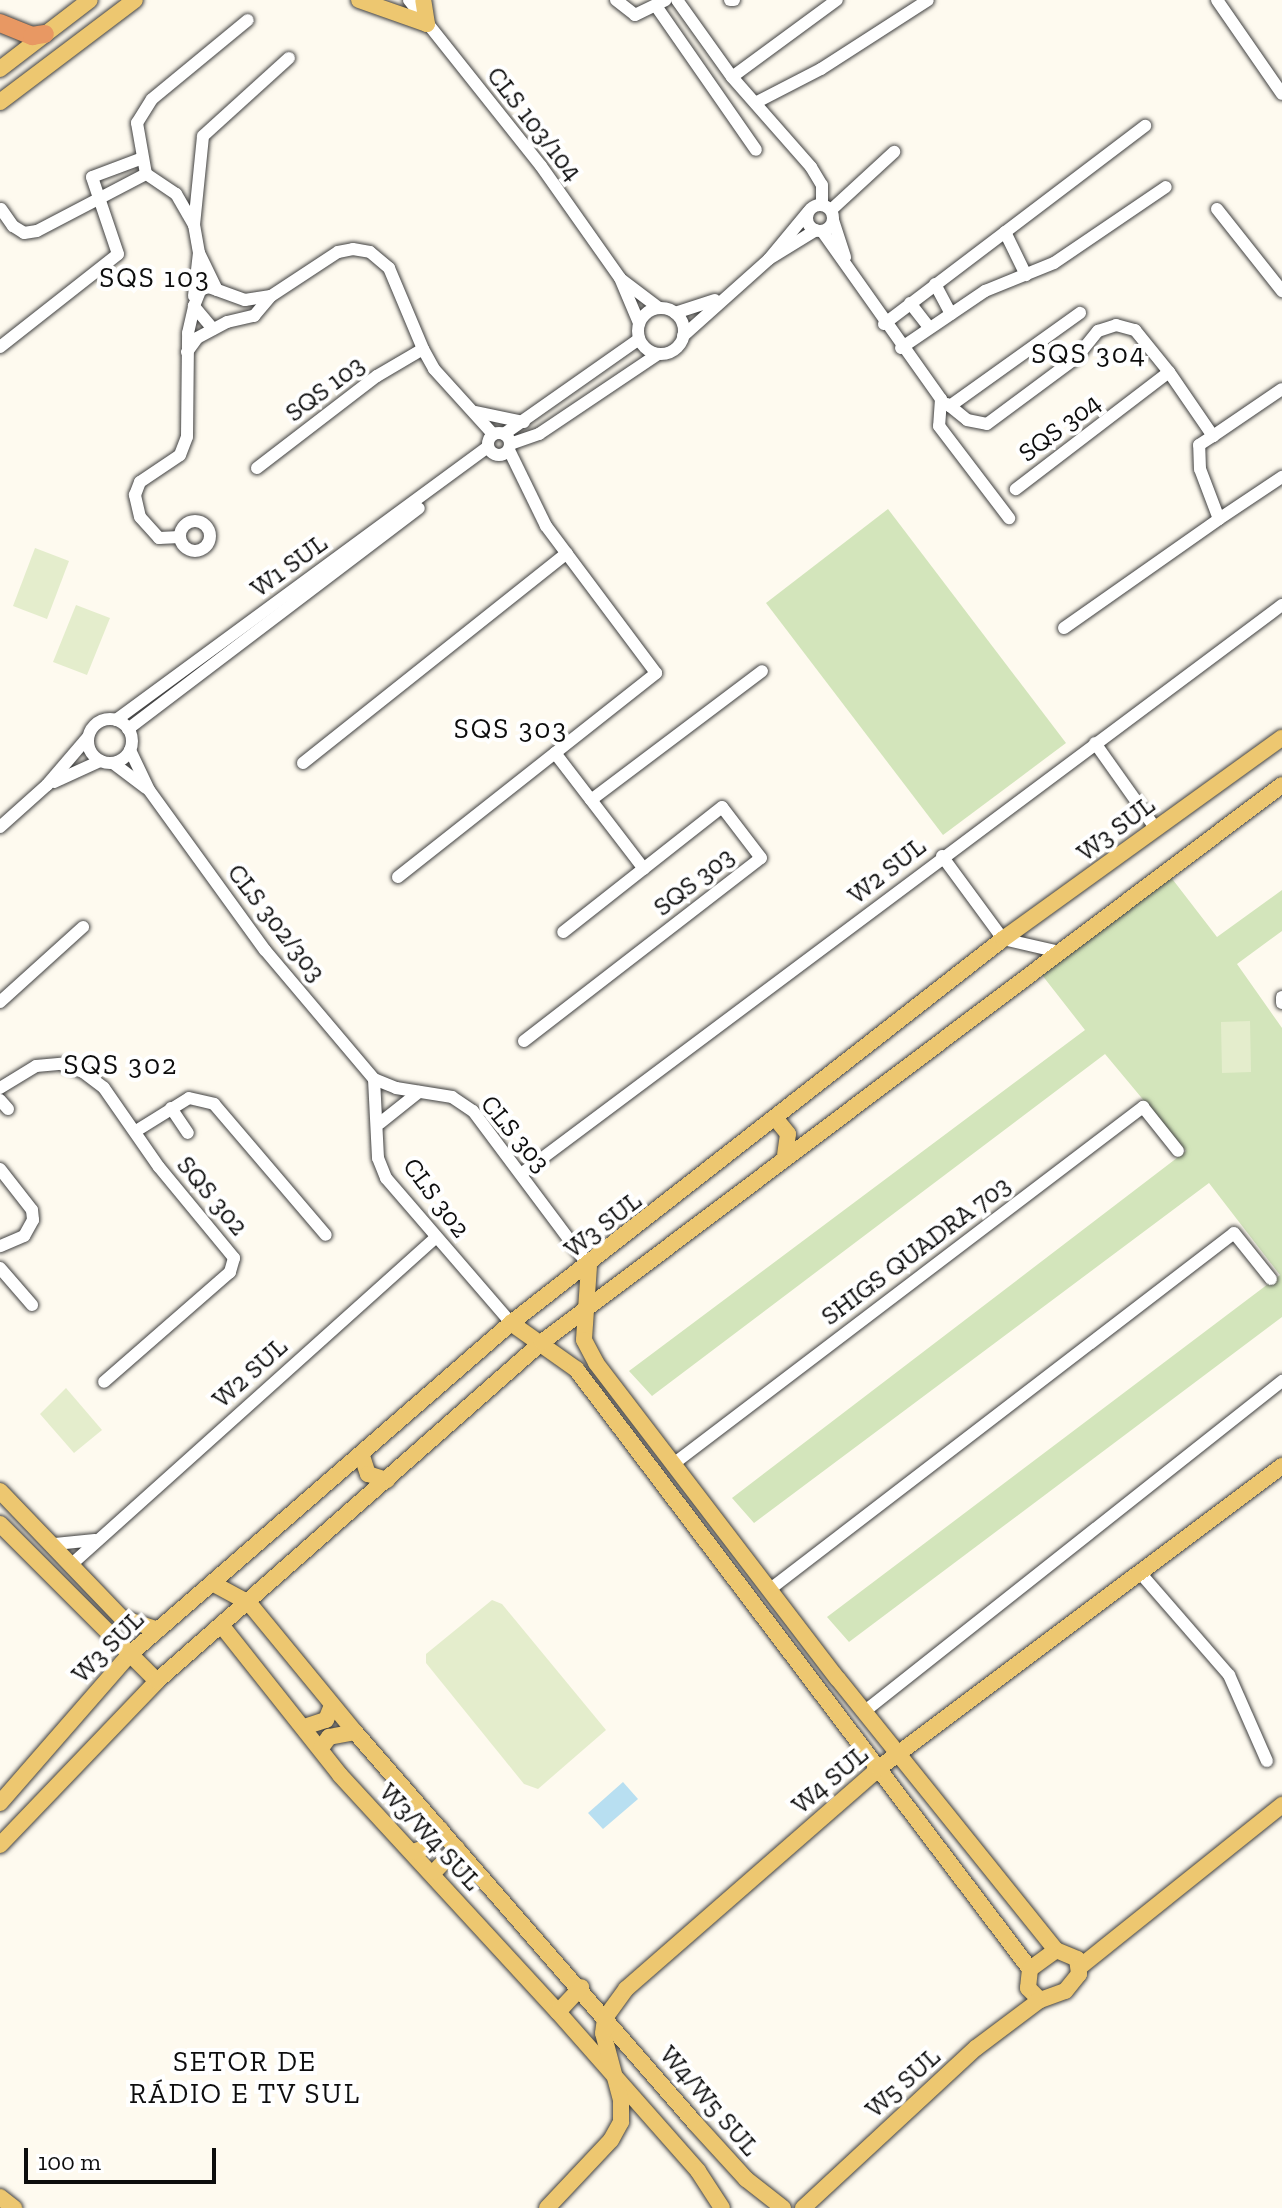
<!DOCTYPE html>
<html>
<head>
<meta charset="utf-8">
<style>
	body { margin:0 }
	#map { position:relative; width:1282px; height:2208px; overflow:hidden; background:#fefaef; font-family:"Zilla Slab",serif }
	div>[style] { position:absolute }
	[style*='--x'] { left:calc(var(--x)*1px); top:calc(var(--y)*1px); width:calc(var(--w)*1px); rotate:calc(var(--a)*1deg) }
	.green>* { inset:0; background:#d3e5bb }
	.pitch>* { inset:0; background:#e4edcc }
	.water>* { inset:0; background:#b8dff1 }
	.roads { filter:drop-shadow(0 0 2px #404040) drop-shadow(0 0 2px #404040) }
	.minor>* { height:12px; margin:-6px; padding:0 6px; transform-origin:6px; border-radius:6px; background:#fff }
	.minor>.ring { margin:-6px; padding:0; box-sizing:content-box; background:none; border:12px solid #fff; border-radius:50% }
	.major>* { height:16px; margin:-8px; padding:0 8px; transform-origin:8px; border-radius:8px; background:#edc770 }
	.highway>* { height:18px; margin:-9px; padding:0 9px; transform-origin:9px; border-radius:9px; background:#e89863 }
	span { translate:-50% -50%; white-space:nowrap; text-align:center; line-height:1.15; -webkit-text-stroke:8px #fff; paint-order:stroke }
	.street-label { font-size:26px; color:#0d0d0d }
	.neighbourhood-label { font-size:28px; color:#0d0d0d; letter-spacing:2px }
	.scale { position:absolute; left:24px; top:2148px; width:192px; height:36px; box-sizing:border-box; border:4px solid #0d0d0d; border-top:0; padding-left:10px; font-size:24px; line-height:28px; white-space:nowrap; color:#0d0d0d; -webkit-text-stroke:6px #fff; paint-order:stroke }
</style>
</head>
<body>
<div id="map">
	<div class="green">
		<i style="clip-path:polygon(888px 509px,1066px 743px,943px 835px,766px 603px)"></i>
		<i style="clip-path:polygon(1170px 876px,1217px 937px,1282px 890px,1282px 931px,1237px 964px,1282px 1028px,1282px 1317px,849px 1642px,827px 1617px,1280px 1275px,1209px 1183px,754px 1523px,732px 1498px,1186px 1151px,1105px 1054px,652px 1396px,629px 1371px,1085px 1030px,1042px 975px)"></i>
	</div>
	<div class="pitch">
		<i style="clip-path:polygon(35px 548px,69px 561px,47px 619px,13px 606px)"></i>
		<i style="clip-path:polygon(76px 605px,110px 618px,87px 675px,53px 662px)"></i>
		<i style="clip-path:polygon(1250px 1021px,1251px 1072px,1222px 1073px,1221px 1022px)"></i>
		<i style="clip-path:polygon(66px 1388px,102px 1430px,74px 1453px,40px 1414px)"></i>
		<i style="clip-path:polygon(492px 1600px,502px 1604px,606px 1730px,538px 1789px,524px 1784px,426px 1663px,426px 1654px)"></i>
	</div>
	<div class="water">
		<i style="clip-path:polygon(623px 1782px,638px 1799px,603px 1829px,588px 1813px)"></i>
	</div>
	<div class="roads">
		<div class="minor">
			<i style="--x:409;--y:0;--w:212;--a:51.5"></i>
			<i style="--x:541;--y:166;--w:137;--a:54.8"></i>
			<i style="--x:620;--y:278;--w:49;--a:67.1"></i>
			<i style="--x:616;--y:0;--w:24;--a:38"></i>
			<i style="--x:635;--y:15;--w:34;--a:-26"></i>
			<i style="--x:677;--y:0;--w:95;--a:54.5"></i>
			<i style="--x:732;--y:77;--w:120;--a:48.7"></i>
			<i style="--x:811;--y:167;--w:21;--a:59"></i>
			<i style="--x:822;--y:185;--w:20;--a:90"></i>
			<i style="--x:730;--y:0;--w:4;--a:0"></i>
			<i style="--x:1217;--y:0;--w:114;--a:55.3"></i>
			<i style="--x:656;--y:6;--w:175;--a:55.2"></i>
			<i style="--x:732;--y:77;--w:130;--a:-36.3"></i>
			<i style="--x:757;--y:102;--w:72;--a:-27.3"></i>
			<i style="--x:821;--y:69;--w:127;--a:-32.8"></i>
			<i class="ring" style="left:807px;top:205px;width:14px;height:14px"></i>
			<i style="--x:1;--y:209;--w:21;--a:55"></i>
			<i style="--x:13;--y:226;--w:13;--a:32"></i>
			<i style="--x:24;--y:233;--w:13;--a:-9"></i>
			<i style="--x:37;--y:231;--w:123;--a:-27.6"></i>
			<i style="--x:1217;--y:209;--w:105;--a:51.6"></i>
			<i style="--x:831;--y:210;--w:86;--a:-42.6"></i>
			<i style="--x:833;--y:220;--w:39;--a:72"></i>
			<i style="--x:194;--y:225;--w:36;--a:-120"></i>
			<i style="--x:176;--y:194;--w:36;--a:-146"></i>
			<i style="--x:146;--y:174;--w:52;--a:-100"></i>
			<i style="--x:137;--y:123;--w:28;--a:-58"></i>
			<i style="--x:152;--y:99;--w:124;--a:-39.5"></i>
			<i style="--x:822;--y:231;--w:206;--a:54.7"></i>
			<i style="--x:941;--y:399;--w:27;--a:94"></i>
			<i style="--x:939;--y:426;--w:116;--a:52.7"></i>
			<i style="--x:1005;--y:232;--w:48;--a:64"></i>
			<i style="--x:769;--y:259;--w:61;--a:-50.3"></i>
			<i style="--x:622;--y:280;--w:46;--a:37.1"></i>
			<i style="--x:935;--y:284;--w:34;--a:62"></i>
			<i style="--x:217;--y:290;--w:41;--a:-115.9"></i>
			<i style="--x:199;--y:253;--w:28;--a:-100"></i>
			<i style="--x:194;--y:225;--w:89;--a:-84.2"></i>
			<i style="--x:203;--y:136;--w:116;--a:-42.2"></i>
			<i style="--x:194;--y:296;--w:43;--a:-83.4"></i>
			<i style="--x:910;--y:303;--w:31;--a:52"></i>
			<i class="ring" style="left:638px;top:308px;width:34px;height:34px"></i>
			<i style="--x:675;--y:313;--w:42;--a:-18"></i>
			<i style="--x:884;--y:324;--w:328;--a:-37.2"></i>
			<i style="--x:213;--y:329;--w:30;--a:-130"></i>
			<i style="--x:194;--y:306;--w:18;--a:-68"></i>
			<i style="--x:201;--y:289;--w:8;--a:-14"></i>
			<i style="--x:209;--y:287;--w:38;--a:20"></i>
			<i style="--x:245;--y:300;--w:26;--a:-9"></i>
			<i style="--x:683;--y:336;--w:115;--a:-41.8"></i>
			<i style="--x:769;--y:259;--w:55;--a:-31.7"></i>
			<i style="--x:0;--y:347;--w:150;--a:-38.2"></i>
			<i style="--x:118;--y:254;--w:81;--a:-108.7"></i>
			<i style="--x:92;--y:177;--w:51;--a:-20.6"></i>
			<i style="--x:901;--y:348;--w:102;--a:-34.2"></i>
			<i style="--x:985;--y:291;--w:74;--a:-22.1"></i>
			<i style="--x:1054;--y:263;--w:135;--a:-34.2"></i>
			<i style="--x:187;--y:352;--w:17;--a:-54"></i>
			<i style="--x:197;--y:338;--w:34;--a:-28"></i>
			<i style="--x:227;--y:322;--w:28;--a:-13"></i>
			<i style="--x:254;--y:316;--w:26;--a:-50"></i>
			<i style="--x:271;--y:296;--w:80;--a:-33.3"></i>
			<i style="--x:338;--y:252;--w:15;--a:-11"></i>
			<i style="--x:353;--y:249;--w:17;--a:10"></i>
			<i style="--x:370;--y:252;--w:25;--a:40"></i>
			<i style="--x:389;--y:268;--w:88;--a:67.2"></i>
			<i style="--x:1169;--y:372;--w:78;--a:55.5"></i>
			<i style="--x:1213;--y:436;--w:83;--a:-34.3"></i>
			<i style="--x:947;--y:404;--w:4;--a:34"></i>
			<i style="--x:950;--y:406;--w:160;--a:-35.6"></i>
			<i style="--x:950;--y:406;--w:22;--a:39"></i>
			<i style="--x:967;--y:420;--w:20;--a:11"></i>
			<i style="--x:987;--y:424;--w:111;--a:-36.6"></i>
			<i style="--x:1076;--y:358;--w:35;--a:-51"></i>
			<i style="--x:1098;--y:331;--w:19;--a:-18"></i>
			<i style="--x:1116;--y:325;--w:20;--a:15"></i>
			<i style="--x:1135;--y:330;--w:54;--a:51"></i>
			<i style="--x:1169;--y:372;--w:193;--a:142.6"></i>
			<i style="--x:476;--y:412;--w:49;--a:11.8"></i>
			<i class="ring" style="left:488px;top:433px;width:10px;height:10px"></i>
			<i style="--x:504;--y:434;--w:165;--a:-35.1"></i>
			<i style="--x:510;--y:444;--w:31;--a:-19"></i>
			<i style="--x:539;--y:434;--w:143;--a:-33.9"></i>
			<i style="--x:257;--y:468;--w:151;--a:-37.5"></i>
			<i style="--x:377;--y:376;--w:53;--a:-30.4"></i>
			<i style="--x:423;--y:349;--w:23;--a:61"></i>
			<i style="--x:434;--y:369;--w:88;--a:47.8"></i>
			<i style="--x:1219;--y:519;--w:76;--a:-33.7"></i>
			<i class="ring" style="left:180px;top:521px;width:18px;height:18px"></i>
			<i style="--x:180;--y:537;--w:21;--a:177"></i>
			<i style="--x:159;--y:538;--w:28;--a:-132"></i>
			<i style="--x:140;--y:517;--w:23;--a:-103"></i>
			<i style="--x:135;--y:495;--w:14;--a:-69"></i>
			<i style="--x:140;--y:482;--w:48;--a:-34"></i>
			<i style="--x:180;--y:455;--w:19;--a:-69"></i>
			<i style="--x:187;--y:437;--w:104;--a:-89.4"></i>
			<i style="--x:188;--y:333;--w:28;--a:-77"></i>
			<i style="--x:1064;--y:628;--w:189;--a:-35.1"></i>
			<i style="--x:1219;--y:519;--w:53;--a:-110.8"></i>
			<i style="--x:1200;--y:469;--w:24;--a:-92"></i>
			<i style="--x:1199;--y:445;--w:17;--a:-33"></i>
			<i class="ring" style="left:88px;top:719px;width:32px;height:32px"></i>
			<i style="--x:116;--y:720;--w:461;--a:-36.3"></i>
			<i style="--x:128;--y:729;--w:365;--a:-37.2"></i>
			<i style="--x:1095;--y:743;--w:105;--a:54.7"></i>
			<i style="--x:130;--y:750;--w:44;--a:64.6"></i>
			<i style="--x:149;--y:790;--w:198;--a:54.1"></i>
			<i style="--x:265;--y:950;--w:169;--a:49.8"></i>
			<i style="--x:374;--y:1079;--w:24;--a:22"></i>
			<i style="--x:396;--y:1088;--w:57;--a:9.1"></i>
			<i style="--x:452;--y:1097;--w:25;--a:34"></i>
			<i style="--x:473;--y:1111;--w:194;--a:53.2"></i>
			<i style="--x:555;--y:753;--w:146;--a:52.5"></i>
			<i style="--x:113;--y:763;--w:41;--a:37.1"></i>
			<i style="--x:303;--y:763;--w:337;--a:-38.5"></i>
			<i style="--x:54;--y:782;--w:51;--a:-24.5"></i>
			<i style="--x:591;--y:800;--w:214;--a:-37"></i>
			<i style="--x:0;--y:827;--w:63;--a:-41.8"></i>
			<i style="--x:47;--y:785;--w:63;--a:-49.5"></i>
			<i style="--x:942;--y:856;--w:103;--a:53.7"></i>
			<i style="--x:1003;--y:939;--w:53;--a:13"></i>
			<i style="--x:398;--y:877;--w:329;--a:-38.3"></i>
			<i style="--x:656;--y:673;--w:184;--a:-126.8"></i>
			<i style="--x:546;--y:526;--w:85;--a:-116"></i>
			<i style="--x:1282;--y:997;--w:6;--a:90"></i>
			<i style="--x:0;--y:1002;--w:112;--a:-42.1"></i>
			<i style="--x:524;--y:1041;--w:299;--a:-37.7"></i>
			<i style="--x:761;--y:858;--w:64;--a:-127.4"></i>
			<i style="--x:722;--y:807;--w:202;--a:141.8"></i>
			<i style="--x:374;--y:1079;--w:79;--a:87.1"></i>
			<i style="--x:378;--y:1158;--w:22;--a:68"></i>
			<i style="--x:386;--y:1178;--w:191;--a:49.2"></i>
			<i style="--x:0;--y:1088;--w:42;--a:-31.4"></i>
			<i style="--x:36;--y:1066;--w:25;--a:-5"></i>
			<i style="--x:61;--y:1064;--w:23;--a:20"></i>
			<i style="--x:83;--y:1072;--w:26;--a:37"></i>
			<i style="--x:104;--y:1088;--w:96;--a:55.2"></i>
			<i style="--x:159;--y:1167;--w:118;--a:50.5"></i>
			<i style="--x:234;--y:1258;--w:15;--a:106"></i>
			<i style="--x:230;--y:1272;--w:167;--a:138.9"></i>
			<i style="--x:0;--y:1100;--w:12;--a:48"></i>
			<i style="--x:171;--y:1108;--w:30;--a:56"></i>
			<i style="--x:380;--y:1123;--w:50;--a:-38.5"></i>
			<i style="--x:136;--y:1131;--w:62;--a:-31.9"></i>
			<i style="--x:189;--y:1098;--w:26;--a:13"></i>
			<i style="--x:214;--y:1104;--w:172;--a:49.5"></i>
			<i style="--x:0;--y:1169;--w:52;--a:52"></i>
			<i style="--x:32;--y:1210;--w:10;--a:84"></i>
			<i style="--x:33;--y:1220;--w:18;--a:119"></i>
			<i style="--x:24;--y:1236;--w:26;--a:157"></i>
			<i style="--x:521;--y:1174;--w:950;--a:-36.79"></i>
			<i style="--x:0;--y:1268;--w:49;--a:49.1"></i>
			<i style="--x:672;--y:1465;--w:592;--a:-37.24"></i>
			<i style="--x:1143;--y:1107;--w:56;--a:51.5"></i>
			<i style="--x:55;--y:1544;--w:40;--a:-5.7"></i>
			<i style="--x:73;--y:1563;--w:485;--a:-41.9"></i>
			<i style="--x:1142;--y:1575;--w:133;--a:49"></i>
			<i style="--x:1229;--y:1675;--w:94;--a:66.2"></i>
			<i style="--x:769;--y:1590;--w:586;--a:-37.51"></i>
			<i style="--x:1234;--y:1233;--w:59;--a:51.2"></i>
			<i style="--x:865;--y:1711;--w:532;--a:-38.36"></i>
		</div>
		<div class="major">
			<i style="--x:359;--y:0;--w:72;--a:19.4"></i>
			<i style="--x:427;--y:24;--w:24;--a:-99"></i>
			<i style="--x:0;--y:69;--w:113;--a:-37.5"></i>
			<i style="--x:0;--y:102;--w:169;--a:-37.1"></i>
			<i style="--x:776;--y:1119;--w:19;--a:51"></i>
			<i style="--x:788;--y:1134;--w:21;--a:98"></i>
			<i style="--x:589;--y:1266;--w:74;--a:93.9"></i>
			<i style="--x:584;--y:1340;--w:26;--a:62"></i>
			<i style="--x:596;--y:1363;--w:398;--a:52.6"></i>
			<i style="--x:838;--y:1679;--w:348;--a:51.2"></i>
			<i style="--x:511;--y:1323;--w:80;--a:35.3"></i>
			<i style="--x:576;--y:1369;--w:752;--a:52.89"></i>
			<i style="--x:362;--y:1456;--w:19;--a:72"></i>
			<i style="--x:368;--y:1474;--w:20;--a:18"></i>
			<i style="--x:0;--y:1491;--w:176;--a:46.2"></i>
			<i style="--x:122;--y:1618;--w:38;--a:18"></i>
			<i style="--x:0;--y:1524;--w:222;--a:45"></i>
			<i style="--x:212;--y:1583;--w:42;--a:28.4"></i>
			<i style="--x:249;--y:1603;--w:167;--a:50.6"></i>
			<i style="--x:355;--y:1732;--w:518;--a:48.99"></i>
			<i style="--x:695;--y:2123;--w:76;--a:47.7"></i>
			<i style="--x:746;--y:2179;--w:47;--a:38.1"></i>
			<i style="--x:222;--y:1626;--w:190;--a:51.6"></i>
			<i style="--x:340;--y:1775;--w:322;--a:47.4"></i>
			<i style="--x:558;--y:2012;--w:212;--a:48.6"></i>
			<i style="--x:698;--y:2171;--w:44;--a:57"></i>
			<i style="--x:304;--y:1727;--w:23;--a:-18"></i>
			<i style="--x:326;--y:1720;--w:16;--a:-68"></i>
			<i style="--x:321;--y:1748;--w:14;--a:-54"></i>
			<i style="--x:329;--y:1737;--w:26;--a:-11"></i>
			<i style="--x:0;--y:1803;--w:196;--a:-48.9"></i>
			<i style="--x:129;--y:1655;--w:506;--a:-40.99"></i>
			<i style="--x:511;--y:1323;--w:624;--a:-37.97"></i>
			<i style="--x:1003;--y:939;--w:344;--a:-35.8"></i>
			<i style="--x:0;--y:1845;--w:227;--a:-46.2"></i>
			<i style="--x:157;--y:1681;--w:513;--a:-41.36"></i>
			<i style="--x:542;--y:1342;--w:926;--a:-36.97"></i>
			<i style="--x:413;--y:1852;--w:20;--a:-20"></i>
			<i style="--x:432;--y:1845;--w:18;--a:-63"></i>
			<i style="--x:434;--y:1872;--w:33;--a:-46"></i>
			<i style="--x:1056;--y:1950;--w:23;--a:23"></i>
			<i style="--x:1077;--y:1959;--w:15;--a:82"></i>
			<i style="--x:1079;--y:1974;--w:22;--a:129"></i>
			<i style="--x:1065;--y:1991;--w:27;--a:160"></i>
			<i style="--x:1040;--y:2000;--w:17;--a:-135"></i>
			<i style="--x:1028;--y:1988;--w:19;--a:-84"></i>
			<i style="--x:1030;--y:1969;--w:32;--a:-36"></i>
			<i style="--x:1081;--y:1966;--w:258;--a:-38.7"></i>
			<i style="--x:558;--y:2012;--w:34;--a:-47"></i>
			<i style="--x:0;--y:2197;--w:18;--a:38"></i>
			<i style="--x:547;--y:2208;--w:93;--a:-46.7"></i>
			<i style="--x:611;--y:2140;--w:21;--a:-61"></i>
			<i style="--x:621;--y:2122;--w:22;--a:-90"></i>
			<i style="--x:621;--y:2100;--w:69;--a:-105"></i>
			<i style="--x:603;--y:2033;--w:15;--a:-82"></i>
			<i style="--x:605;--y:2018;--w:36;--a:-54"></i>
			<i style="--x:626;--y:1989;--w:336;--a:-41.1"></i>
			<i style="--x:879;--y:1768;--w:504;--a:-36.85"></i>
			<i style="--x:803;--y:2208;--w:236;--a:-42.8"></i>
			<i style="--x:976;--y:2048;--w:80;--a:-36.9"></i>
		</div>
		<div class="highway">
			<i style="--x:0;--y:23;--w:35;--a:22"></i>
			<i style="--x:32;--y:36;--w:13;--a:-9"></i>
		</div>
	</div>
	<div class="street-label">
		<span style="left:534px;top:124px;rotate:52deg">CLS 103/104</span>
		<span style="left:325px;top:389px;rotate:-37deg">SQS 103</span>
		<span style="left:1060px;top:428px;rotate:-37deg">SQS 304</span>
		<span style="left:289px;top:566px;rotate:-36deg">W1 SUL</span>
		<span style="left:1116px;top:829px;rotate:-37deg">W3 SUL</span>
		<span style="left:887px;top:871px;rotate:-38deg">W2 SUL</span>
		<span style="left:694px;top:882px;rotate:-38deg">SQS 303</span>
		<span style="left:276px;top:923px;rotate:52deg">CLS 302/303</span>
		<span style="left:515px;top:1134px;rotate:50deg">CLS 303</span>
		<span style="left:212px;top:1196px;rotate:50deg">SQS 302</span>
		<span style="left:436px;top:1198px;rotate:53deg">CLS 302</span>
		<span style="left:603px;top:1225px;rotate:-38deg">W3 SUL</span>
		<span style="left:916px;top:1251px;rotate:-37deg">SHIGS QUADRA 703</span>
		<span style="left:250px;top:1373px;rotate:-42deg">W2 SUL</span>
		<span style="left:108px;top:1647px;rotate:-45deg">W3 SUL</span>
		<span style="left:830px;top:1780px;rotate:-40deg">W4 SUL</span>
		<span style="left:430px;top:1837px;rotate:47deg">W3/W4 SUL</span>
		<span style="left:903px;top:2083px;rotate:-42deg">W5 SUL</span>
		<span style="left:709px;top:2101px;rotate:49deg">W4/W5 SUL</span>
	</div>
	<div class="neighbourhood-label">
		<span style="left:155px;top:278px">SQS 103</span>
		<span style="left:1089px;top:354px">SQS 304</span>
		<span style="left:511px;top:729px">SQS 303</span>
		<span style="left:121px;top:1065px">SQS 302</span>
		<span style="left:245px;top:2078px">SETOR DE<br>RÁDIO E TV SUL</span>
	</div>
	<div class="scale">100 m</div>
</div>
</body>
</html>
